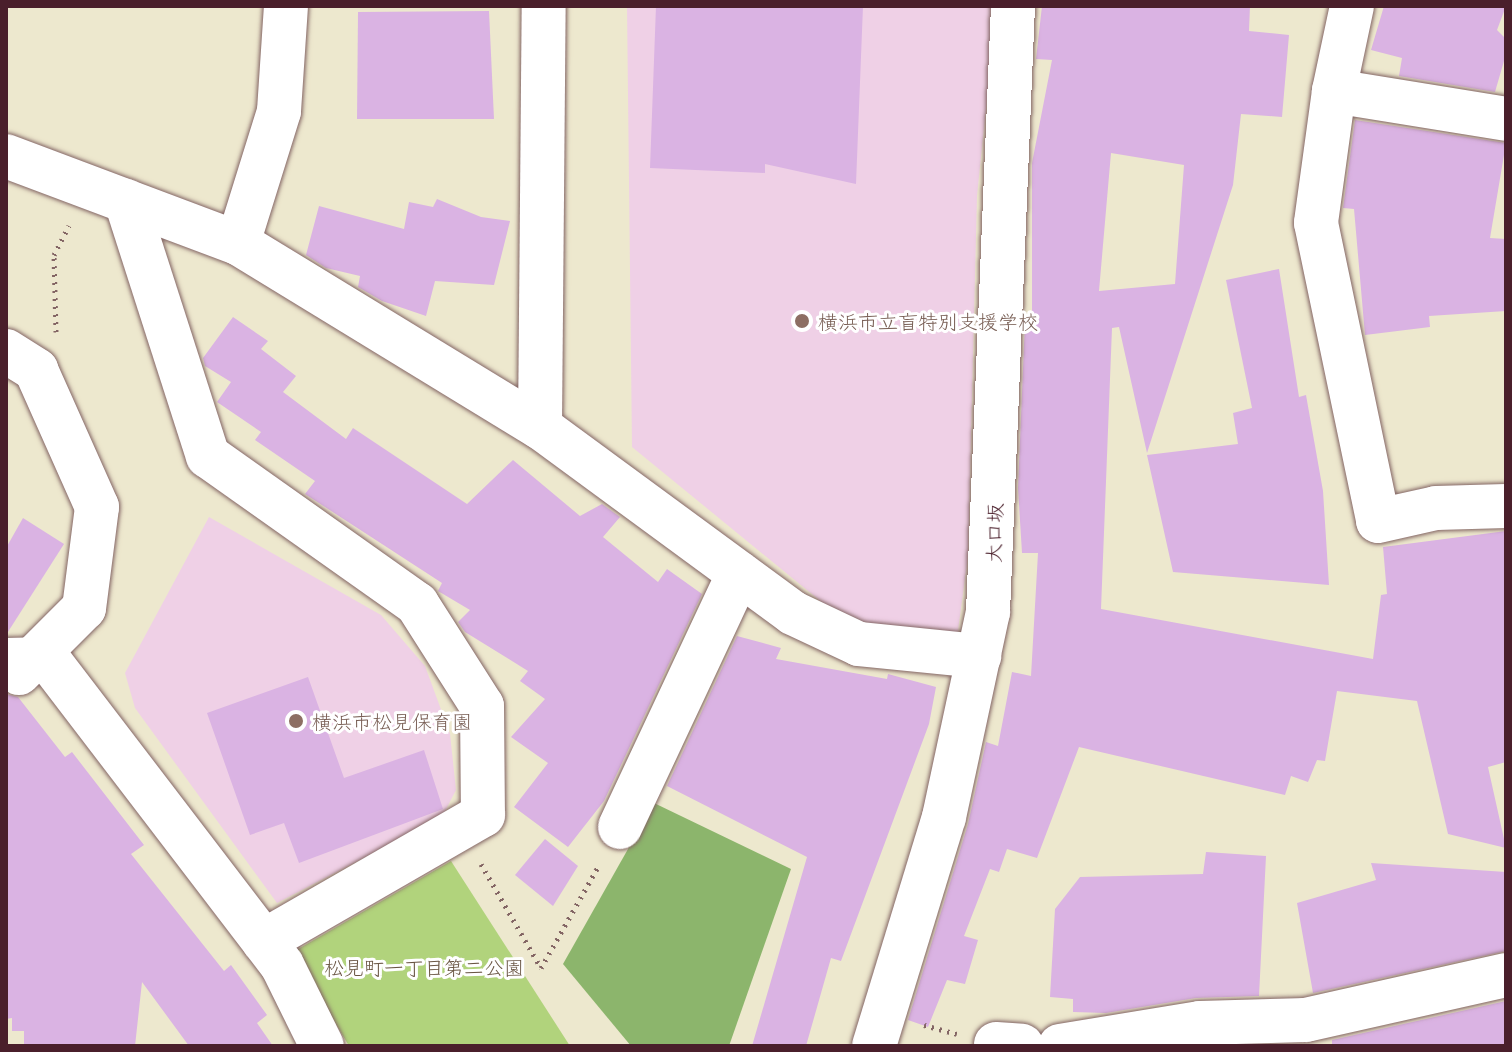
<!DOCTYPE html>
<html>
<head>
<meta charset="utf-8">
<style>
	body { margin:0 }
	#map { position:relative; width:1512px; height:1052px; overflow:hidden; background:#ede8ce; font-family:"Playpen Sans","Klee One",sans-serif }
	div>[style] { position:absolute }
	[style*='--x'] { left:calc(var(--x)*1px); top:calc(var(--y)*1px); width:calc(var(--w)*1px); rotate:calc(var(--a)*1deg) }
	.built>* { inset:0; background:#efd0e6 }
	.green>* { inset:0; background:#b1d37c }
	.forest>* { inset:0; background:#8cb56c }
	.building>* { inset:0; background:#dab3e3 }
	.path>* { height:5px; margin-top:-2.5px; transform-origin:0; background:repeating-linear-gradient(90deg,#836564 0 2px,transparent 0 8px) }
	.roads { filter:drop-shadow(0 0 2px #836564) drop-shadow(0 0 2px #836564) }
	.minor>* { height:44px; margin:-22px; padding:0 22px; transform-origin:22px; border-radius:22px; background:#fff }
	.dots>* { width:22px; height:22px; translate:-50% -50%; box-sizing:border-box; border:4px solid #fff; border-radius:50% }
	span { translate:-50% -50%; white-space:nowrap; text-align:center; line-height:1.15; -webkit-text-stroke:6px #fff; paint-order:stroke }
	.education-label { font-size:20px; color:#785e54 }
	.left { translate:0 -50%; text-align:left }
	.street-label { font-size:20px; color:#4a1f2b }
	.park-label { font-size:20px; color:#695543 }
	.frame { position:absolute; inset:0; border:8px solid #4a1f2b; pointer-events:none }
</style>
</head>
<body>
<div id="map">
	<div class="built">
		<i style="clip-path:polygon(627px 6px,991px 6px,990px 20px,995px 21px,977px 196px,968px 556px,957px 638px,851px 626px,632px 447px)"></i>
		<i style="clip-path:polygon(209px 517px,381px 615px,425px 666px,450px 734px,456px 790px,442px 817px,277px 903px,135px 708px,125px 673px)"></i>
	</div>
	<div class="green">
		<i style="clip-path:polygon(451px 861px,570px 1046px,349px 1046px,293px 952px)"></i>
	</div>
	<div class="forest">
		<i style="clip-path:polygon(654px 803px,791px 869px,729px 1046px,631px 1046px,563px 964px)"></i>
	</div>
	<div class="building">
		<i style="clip-path:polygon(656px 6px,863px 6px,856px 184px,765px 164px,765px 173px,650px 168px)"></i>
		<i style="clip-path:polygon(evenodd,1042px 6px,1250px 6px,1249px 31px,1289px 35px,1282px 117px,1241px 114px,1233px 185px,1147px 453px,1119px 327px,1112px 328px,1101px 609px,1373px 659px,1381px 595px,1387px 594px,1383px 547px,1506px 531px,1506px 762px,1488px 767px,1506px 848px,1448px 834px,1417px 701px,1337px 691px,1325px 761px,1317px 760px,1308px 782px,1291px 776px,1285px 795px,1079px 747px,1037px 858px,1007px 849px,999px 872px,990px 869px,964px 936px,978px 940px,965px 984px,947px 980px,928px 1027px,908px 1020px,968px 824px,986px 742px,998px 746px,1012px 672px,1031px 676px,1038px 553px,1022px 553px,1018px 488px,1025px 321px,1032px 321px,1032px 163px,1052px 60px,1036px 59px,1042px 6px,1111px 153px,1184px 165px,1175px 284px,1099px 291px,1111px 153px)"></i>
		<i style="clip-path:polygon(1384px 6px,1506px 6px,1497px 30px,1506px 39px,1506px 54px,1495px 92px,1399px 76px,1402px 58px,1371px 50px)"></i>
		<i style="clip-path:polygon(489px 11px,494px 119px,357px 119px,358px 12px)"></i>
		<i style="clip-path:polygon(1355px 120px,1506px 143px,1490px 238px,1506px 239px,1506px 311px,1429px 316px,1430px 327px,1365px 335px,1354px 209px,1343px 208px)"></i>
		<i style="clip-path:polygon(437px 199px,481px 217px,510px 221px,494px 285px,435px 281px,426px 316px,382px 301px,358px 287px,360px 276px,326px 268px,306px 255px,319px 206px,404px 229px,409px 202px,433px 207px)"></i>
		<i style="clip-path:polygon(1279px 269px,1299px 397px,1306px 395px,1323px 491px,1329px 585px,1173px 572px,1147px 455px,1238px 444px,1233px 413px,1252px 408px,1226px 280px)"></i>
		<i style="clip-path:polygon(233px 317px,268px 341px,261px 349px,296px 376px,283px 392px,346px 439px,353px 428px,467px 504px,513px 460px,580px 516px,602px 504px,620px 517px,603px 537px,658px 582px,667px 569px,702px 594px,604px 801px,568px 847px,514px 807px,548px 763px,511px 737px,545px 699px,520px 681px,528px 671px,465px 632px,458px 622px,470px 610px,438px 591px,442px 583px,305px 494px,315px 481px,255px 440px,261px 432px,217px 402px,231px 382px,205px 366px,203px 358px)"></i>
		<i style="clip-path:polygon(23px 518px,64px 544px,6px 635px,6px 548px)"></i>
		<i style="clip-path:polygon(737px 636px,781px 648px,776px 659px,887px 679px,888px 674px,936px 687px,929px 724px,841px 961px,831px 958px,806px 1046px,752px 1046px,807px 857px,667px 786px)"></i>
		<i style="clip-path:polygon(308px 677px,344px 778px,424px 750px,443px 809px,299px 863px,284px 823px,250px 835px,207px 713px)"></i>
		<i style="clip-path:polygon(6px 694px,18px 697px,65px 757px,72px 752px,144px 845px,131px 854px,224px 971px,231px 965px,267px 1015px,257px 1023px,273px 1046px,189px 1046px,142px 982px,135px 1046px,24px 1046px,24px 1031px,12px 1031px,12px 1018px,6px 1019px)"></i>
		<i style="clip-path:polygon(545px 839px,578px 866px,553px 906px,515px 875px)"></i>
		<i style="clip-path:polygon(1206px 852px,1266px 856px,1259px 996px,1196px 998px,1106px 1013px,1073px 1012px,1073px 999px,1050px 997px,1055px 909px,1080px 877px,1203px 874px)"></i>
		<i style="clip-path:polygon(1371px 863px,1506px 872px,1506px 951px,1313px 993px,1297px 903px,1376px 880px)"></i>
		<i style="clip-path:polygon(1506px 1001px,1506px 1046px,1332px 1046px,1332px 1040px)"></i>
	</div>
	<div class="path">
		<i style="--x:56;--y:332;--w:77;--a:-91.5"></i>
		<i style="--x:54;--y:255;--w:33;--a:-63"></i>
		<i style="--x:481;--y:864;--w:120;--a:60"></i>
		<i style="--x:541;--y:968;--w:118;--a:-60.6"></i>
		<i style="--x:924;--y:1025;--w:34;--a:15"></i>
	</div>
	<div class="roads">
		<div class="minor">
			<i style="--x:1352;--y:6;--w:87;--a:102"></i>
			<i style="--x:1334;--y:91;--w:133;--a:97.8"></i>
			<i style="--x:1316;--y:223;--w:304;--a:78.2"></i>
			<i style="--x:1378;--y:521;--w:59;--a:-12.6"></i>
			<i style="--x:1436;--y:508;--w:70;--a:-1.6"></i>
			<i style="--x:1334;--y:91;--w:174;--a:9.2"></i>
			<i style="--x:6;--y:156;--w:248;--a:20.6"></i>
			<i style="--x:238;--y:243;--w:354;--a:31.4"></i>
			<i style="--x:540;--y:427;--w:314;--a:36.3"></i>
			<i style="--x:793;--y:613;--w:73;--a:25.2"></i>
			<i style="--x:859;--y:644;--w:121;--a:5.7"></i>
			<i style="--x:126;--y:201;--w:268;--a:72.2"></i>
			<i style="--x:208;--y:456;--w:256;--a:35.3"></i>
			<i style="--x:417;--y:604;--w:121;--a:57.5"></i>
			<i style="--x:482;--y:706;--w:109;--a:89.5"></i>
			<i style="--x:483;--y:815;--w:253;--a:150.1"></i>
			<i style="--x:238;--y:243;--w:138;--a:-72.7"></i>
			<i style="--x:279;--y:111;--w:105;--a:-86.2"></i>
			<i style="--x:6;--y:351;--w:36;--a:32"></i>
			<i style="--x:36;--y:370;--w:150;--a:66"></i>
			<i style="--x:97;--y:507;--w:102;--a:97.3"></i>
			<i style="--x:84;--y:608;--w:92;--a:135"></i>
			<i style="--x:540;--y:427;--w:421;--a:-89.5"></i>
			<i style="--x:6;--y:660;--w:42;--a:-1.4"></i>
			<i style="--x:48;--y:659;--w:385;--a:52.6"></i>
			<i style="--x:282;--y:965;--w:90;--a:63.7"></i>
			<i style="--x:620;--y:827;--w:280;--a:-64.9"></i>
			<i style="--x:996;--y:1044;--w:26;--a:4"></i>
			<i style="--x:874;--y:1046;--w:239;--a:-73"></i>
			<i style="--x:944;--y:817;--w:210;--a:-77.9"></i>
			<i style="--x:988;--y:612;--w:607;--a:-87.64"></i>
			<i style="--x:1060;--y:1046;--w:142;--a:-9.3"></i>
			<i style="--x:1200;--y:1023;--w:106;--a:-1.6"></i>
			<i style="--x:1306;--y:1020;--w:205;--a:-12.7"></i>
		</div>
	</div>
	<div class="dots">
		<i style="left:802px;top:321px;background:#8d6e63"></i>
		<i style="left:296px;top:721px;background:#8d6e63"></i>
	</div>
	<div class="education-label">
		<span class="left" style="left:818px;top:321px">横浜市立盲特別支援学校</span>
		<span class="left" style="left:312px;top:721px">横浜市松見保育園</span>
	</div>
	<div class="street-label">
		<span style="left:994px;top:533px;rotate:-89deg">大口坂</span>
	</div>
	<div class="park-label">
		<span style="left:424px;top:967px">松見町一丁目第二公園</span>
	</div>
	<div class="frame"></div>
</div>
</body>
</html>
